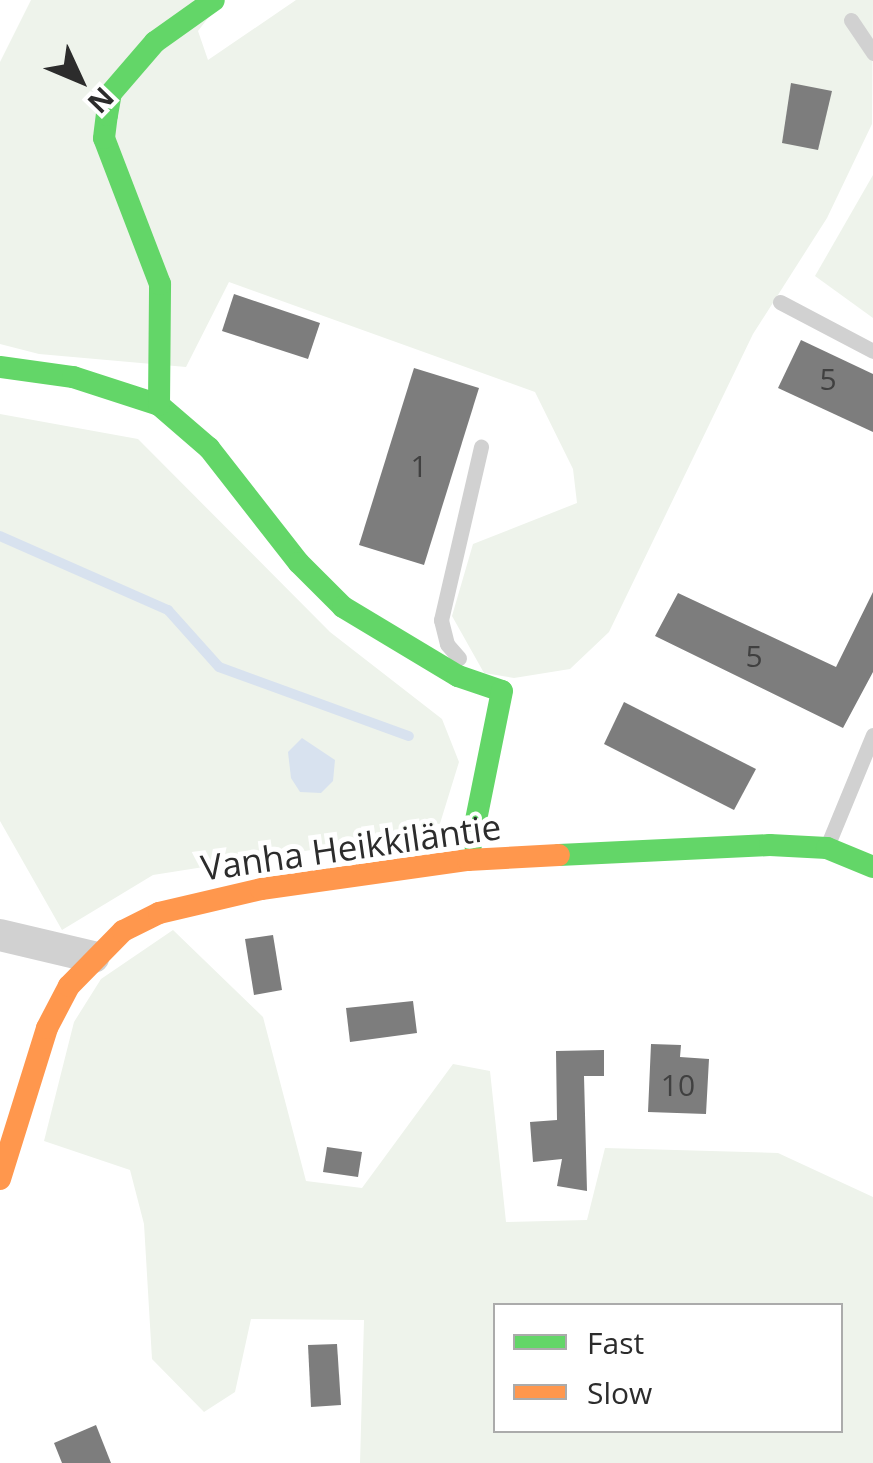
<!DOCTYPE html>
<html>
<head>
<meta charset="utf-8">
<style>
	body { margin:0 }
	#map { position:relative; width:873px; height:1463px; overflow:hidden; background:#fff; font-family:"Open Sans",sans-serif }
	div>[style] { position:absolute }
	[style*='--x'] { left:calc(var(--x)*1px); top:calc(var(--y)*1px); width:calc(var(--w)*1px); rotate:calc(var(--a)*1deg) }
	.green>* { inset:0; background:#eef3eb }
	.water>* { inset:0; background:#d8e2ef }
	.stream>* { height:10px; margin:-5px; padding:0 5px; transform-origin:5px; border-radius:5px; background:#d8e2ef }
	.building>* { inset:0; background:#7d7d7d }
	.lane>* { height:15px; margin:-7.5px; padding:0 7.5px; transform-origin:7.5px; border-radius:7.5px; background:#d1d1d1 }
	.street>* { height:32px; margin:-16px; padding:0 16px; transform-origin:16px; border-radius:16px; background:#d1d1d1 }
	.fast>* { height:22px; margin:-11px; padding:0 11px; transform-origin:11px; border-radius:11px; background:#63d668 }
	.slow>* { height:22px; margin:-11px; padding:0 11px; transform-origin:11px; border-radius:11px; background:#ff974d }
	span { translate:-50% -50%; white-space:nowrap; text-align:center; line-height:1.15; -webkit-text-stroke:10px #fff; paint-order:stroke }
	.number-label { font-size:30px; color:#404040 }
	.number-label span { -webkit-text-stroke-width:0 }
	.street-label { font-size:35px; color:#2c2c2c }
	.legend { position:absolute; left:493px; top:1303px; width:350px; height:130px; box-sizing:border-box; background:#fff; border:2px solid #ababab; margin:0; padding:12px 18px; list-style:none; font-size:30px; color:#2c2c2c }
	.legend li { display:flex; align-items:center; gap:20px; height:50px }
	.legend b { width:50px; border:2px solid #ababab }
	.north { position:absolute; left:30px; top:30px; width:100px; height:100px; -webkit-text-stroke:8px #fff; paint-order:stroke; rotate:134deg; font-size:28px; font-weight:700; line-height:40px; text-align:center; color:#2c2c2c }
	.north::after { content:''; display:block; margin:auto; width:35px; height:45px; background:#2c2c2c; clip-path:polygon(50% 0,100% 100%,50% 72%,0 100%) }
</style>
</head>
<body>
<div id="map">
	<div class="green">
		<i style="clip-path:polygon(31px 0,222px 0,198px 31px,208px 60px,296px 0,873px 0,872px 124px,827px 218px,753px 334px,609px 632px,570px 669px,514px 678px,484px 673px,452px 616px,473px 544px,577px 503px,573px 469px,535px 392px,229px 282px,186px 367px,39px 354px,0 344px,0 62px)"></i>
		<i style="clip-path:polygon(873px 175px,873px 318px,815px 276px)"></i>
		<i style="clip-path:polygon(0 414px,138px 439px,330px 632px,442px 719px,459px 762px,438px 830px,153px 875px,62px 930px,0 821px)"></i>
		<i style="clip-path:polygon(evenodd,173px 930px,263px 1017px,306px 1181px,362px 1188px,453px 1064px,490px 1071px,506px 1222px,587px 1220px,605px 1148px,778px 1153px,873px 1197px,873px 1463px,360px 1463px,364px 1320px,251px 1319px,235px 1392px,204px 1412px,152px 1359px,144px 1224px,130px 1170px,44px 1141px,74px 1022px,101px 979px,173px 930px,496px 1306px,840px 1306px,840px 1430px,496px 1430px,496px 1306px)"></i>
	</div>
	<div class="water">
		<i style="clip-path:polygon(302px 738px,335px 760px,333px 781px,321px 793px,300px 792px,291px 778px,288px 752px)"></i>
	</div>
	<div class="stream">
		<i style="--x:0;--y:536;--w:184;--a:23.8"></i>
		<i style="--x:168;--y:610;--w:76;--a:48.2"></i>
		<i style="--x:219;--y:667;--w:202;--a:20"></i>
	</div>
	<div class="building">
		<i style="clip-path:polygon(791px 83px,832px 91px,818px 150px,782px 143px)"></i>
		<i style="clip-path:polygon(234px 294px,320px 323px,308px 359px,222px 331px)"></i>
		<i style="clip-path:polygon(801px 340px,873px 374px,873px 432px,778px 388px)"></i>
		<i style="clip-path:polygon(414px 368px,479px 388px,424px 565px,359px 545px)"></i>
		<i style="clip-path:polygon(873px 592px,873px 672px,843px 728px,655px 636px,678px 593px,836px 667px)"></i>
		<i style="clip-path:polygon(624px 702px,756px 769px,734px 810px,604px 744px)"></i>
		<i style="clip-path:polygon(273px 935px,282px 990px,254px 995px,245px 939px)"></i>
		<i style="clip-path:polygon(413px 1001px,417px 1033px,350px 1042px,346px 1008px)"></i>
		<i style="clip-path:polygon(651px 1044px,681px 1045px,680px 1057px,709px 1059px,706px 1114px,648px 1112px)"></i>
		<i style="clip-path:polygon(604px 1050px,604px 1076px,584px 1076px,587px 1191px,557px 1186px,562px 1159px,533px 1162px,530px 1122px,557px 1120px,556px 1051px)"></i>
		<i style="clip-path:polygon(327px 1147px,362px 1152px,358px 1177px,323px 1172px)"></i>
		<i style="clip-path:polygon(337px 1344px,341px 1405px,311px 1407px,308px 1345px)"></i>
		<i style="clip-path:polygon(96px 1425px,111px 1463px,62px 1463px,54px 1443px)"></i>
	</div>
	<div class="lane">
		<i style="--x:851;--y:20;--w:40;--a:56"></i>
		<i style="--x:780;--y:302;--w:105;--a:27.8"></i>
		<i style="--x:459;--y:658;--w:18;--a:-131"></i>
		<i style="--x:447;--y:644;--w:25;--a:-104"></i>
		<i style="--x:441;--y:620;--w:178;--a:-77"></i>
		<i style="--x:828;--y:844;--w:118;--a:-67.6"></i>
	</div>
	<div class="street">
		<i style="--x:0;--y:935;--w:96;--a:13.3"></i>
	</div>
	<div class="fast">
		<i style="--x:0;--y:367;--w:74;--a:7.8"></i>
		<i style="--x:73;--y:377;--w:90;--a:18"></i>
		<i style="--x:159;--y:405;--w:66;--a:40.7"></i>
		<i style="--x:209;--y:448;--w:146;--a:52"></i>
		<i style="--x:299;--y:563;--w:62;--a:45"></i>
		<i style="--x:343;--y:607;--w:134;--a:31"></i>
		<i style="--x:458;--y:676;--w:46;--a:18.8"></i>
		<i style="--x:502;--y:691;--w:172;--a:101.4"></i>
		<i style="--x:159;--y:405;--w:121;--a:-89.5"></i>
		<i style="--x:160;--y:284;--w:156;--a:-111"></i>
		<i style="--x:104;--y:138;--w:23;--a:-83"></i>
		<i style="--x:107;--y:115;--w:22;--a:-80"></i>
		<i style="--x:111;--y:93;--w:67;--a:-49.2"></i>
		<i style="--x:155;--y:42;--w:72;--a:-35.4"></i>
		<i style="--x:559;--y:855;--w:211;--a:-2.7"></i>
		<i style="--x:770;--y:845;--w:57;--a:3"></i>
		<i style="--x:827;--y:848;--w:50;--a:22.4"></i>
	</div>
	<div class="slow">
		<i style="--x:0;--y:1179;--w:158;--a:-72.7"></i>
		<i style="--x:47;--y:1028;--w:47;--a:-62.4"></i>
		<i style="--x:69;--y:986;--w:77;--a:-45.5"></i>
		<i style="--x:123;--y:931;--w:40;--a:-26.6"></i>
		<i style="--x:159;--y:913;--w:105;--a:-13.2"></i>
		<i style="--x:261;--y:889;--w:209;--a:-8"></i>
		<i style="--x:468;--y:860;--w:91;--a:-3.1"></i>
	</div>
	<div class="number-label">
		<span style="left:828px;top:379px">5</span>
		<span style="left:419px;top:466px">1</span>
		<span style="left:754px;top:656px">5</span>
		<span style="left:678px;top:1085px">10</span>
	</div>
	<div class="street-label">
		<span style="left:351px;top:847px;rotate:-8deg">Vanha Heikkiläntie</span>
	</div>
	<ul class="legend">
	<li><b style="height:12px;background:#63d668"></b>Fast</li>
	<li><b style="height:12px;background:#ff974d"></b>Slow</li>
	</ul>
	<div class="north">N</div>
</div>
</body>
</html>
